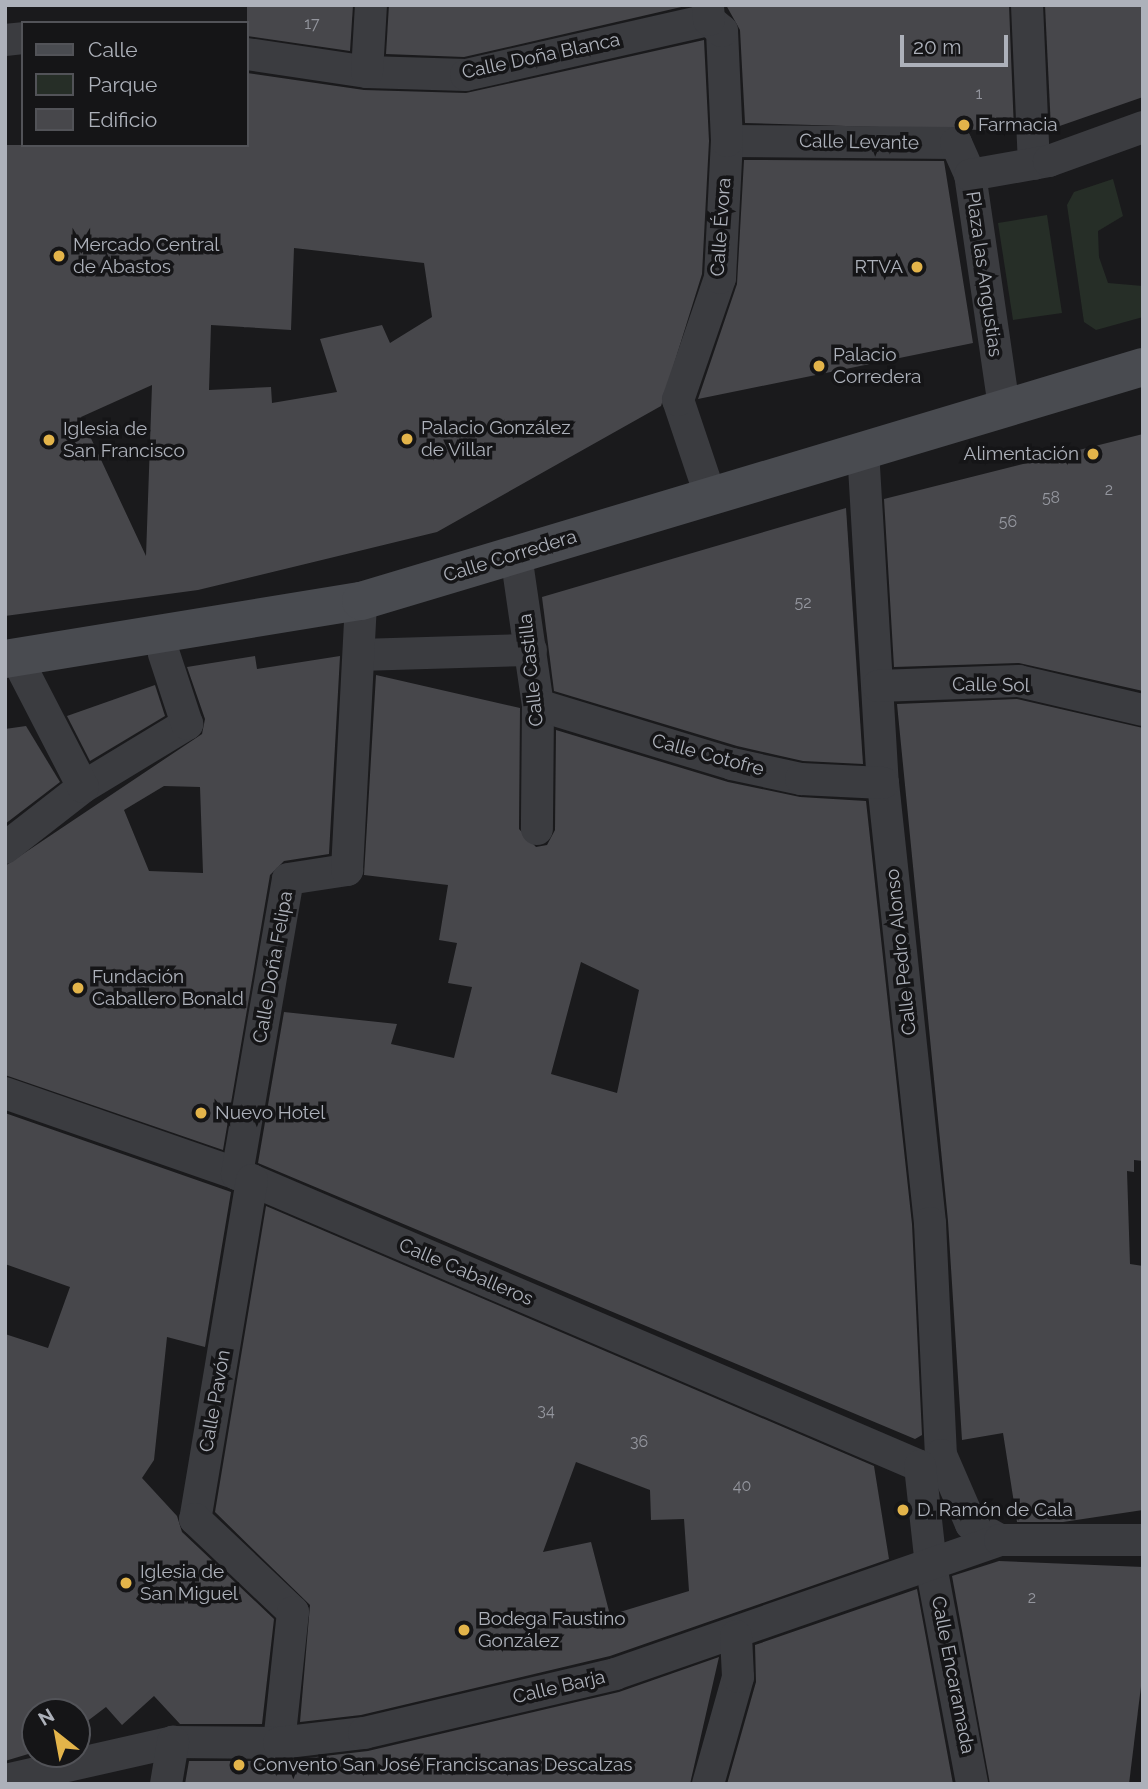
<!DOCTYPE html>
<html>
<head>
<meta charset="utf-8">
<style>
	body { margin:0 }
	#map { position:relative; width:1148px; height:1789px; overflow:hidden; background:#1a1a1c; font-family:Raleway,sans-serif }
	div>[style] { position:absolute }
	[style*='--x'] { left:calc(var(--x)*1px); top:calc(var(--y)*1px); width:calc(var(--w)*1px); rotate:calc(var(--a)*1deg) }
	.green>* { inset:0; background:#262e27 }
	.building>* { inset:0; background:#47474b }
	.street>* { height:32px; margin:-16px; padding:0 16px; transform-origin:16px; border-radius:16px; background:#3b3c40 }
	.secondary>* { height:38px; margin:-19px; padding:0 19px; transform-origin:19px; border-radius:19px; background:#494b50 }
	.dots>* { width:19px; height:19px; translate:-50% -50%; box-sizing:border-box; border:4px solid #151517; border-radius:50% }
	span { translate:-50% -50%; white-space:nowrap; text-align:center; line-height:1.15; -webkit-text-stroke:7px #151517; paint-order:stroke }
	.number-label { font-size:16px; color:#94969e }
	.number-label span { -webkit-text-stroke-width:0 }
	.street-label { font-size:19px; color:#adb1ba }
	.poi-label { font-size:19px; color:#adb1ba }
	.left { translate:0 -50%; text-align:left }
	.right { translate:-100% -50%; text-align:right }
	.frame { position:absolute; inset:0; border:7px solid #adb1ba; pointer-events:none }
	.legend { position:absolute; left:21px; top:21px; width:228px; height:126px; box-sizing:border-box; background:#151517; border:2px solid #525358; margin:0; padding:9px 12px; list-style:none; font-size:21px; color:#adb1ba }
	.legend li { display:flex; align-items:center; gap:14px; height:35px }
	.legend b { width:35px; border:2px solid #525358 }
	.north { position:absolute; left:21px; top:1698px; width:70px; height:70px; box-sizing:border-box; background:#151517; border:2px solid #525358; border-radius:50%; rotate:329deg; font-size:19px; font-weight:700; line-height:28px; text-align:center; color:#adb1ba }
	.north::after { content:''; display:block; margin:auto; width:24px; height:32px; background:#e3b44a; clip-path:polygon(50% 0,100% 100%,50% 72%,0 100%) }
	.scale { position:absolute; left:900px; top:35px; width:108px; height:32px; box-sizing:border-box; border:4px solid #adb1ba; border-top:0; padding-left:9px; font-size:21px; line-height:24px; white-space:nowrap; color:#adb1ba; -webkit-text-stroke:5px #151517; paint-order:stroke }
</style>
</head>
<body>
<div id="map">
	<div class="green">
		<i style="clip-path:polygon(1113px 179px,1123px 216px,1098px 231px,1099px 257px,1108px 283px,1143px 286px,1143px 317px,1096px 330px,1084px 322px,1067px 205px,1074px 192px)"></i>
		<i style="clip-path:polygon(1047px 215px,1062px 313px,1013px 320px,998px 223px)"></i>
	</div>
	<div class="building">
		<i style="clip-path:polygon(247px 5px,353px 5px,350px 51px,247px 36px)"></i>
		<i style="clip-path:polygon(389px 5px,690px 5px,464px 57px,386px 54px)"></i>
		<i style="clip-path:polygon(726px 5px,1009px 5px,1014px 131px,745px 123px,740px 30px)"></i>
		<i style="clip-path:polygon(1045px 5px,1143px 5px,1143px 97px,1051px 129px)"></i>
		<i style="clip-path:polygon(evenodd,704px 40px,709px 141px,702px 274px,661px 406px,437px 532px,198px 590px,5px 616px,5px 145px,247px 145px,247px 73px,364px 90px,466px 93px,704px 40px,294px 248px,424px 263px,432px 317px,390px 343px,382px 325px,320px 339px,337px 392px,272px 403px,271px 387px,209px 390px,211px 325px,291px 330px,294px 248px,704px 40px,152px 385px,146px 556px,81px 417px,152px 385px)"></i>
		<i style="clip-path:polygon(744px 160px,944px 161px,973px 343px,698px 399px,737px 284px)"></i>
		<i style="clip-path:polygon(1143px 434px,1143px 691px,1019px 663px,894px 667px,884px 499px)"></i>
		<i style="clip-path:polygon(846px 508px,863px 764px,803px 761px,737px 746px,554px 691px,542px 597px)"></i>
		<i style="clip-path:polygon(evenodd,255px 656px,257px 669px,340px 656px,329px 854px,284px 861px,270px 875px,223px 1150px,5px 1075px,5px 866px,202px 734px,205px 719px,187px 667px,255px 656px,164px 786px,200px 787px,203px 873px,149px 871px,124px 810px,164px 786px)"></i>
		<i style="clip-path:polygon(evenodd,376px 675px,520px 708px,519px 829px,536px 847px,547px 845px,555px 830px,556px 730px,728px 782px,800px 797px,866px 801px,912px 1224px,922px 1435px,915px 1439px,258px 1163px,284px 1012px,397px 1024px,391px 1044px,454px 1058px,472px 987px,448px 983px,457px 943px,439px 940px,448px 885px,364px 875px,376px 675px,581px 962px,639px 990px,617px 1093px,551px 1074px,581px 962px)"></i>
		<i style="clip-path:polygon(155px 685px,165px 716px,90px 761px,67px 716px)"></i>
		<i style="clip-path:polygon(1017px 699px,1143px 728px,1143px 1161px,1134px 1160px,1134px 1172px,1127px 1171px,1130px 1264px,1143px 1266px,1143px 1510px,1063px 1522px,1017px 1522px,1003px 1433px,962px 1440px,948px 1221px,897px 704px)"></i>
		<i style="clip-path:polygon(26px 726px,60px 782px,5px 824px,5px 729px)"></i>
		<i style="clip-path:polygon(5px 1113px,231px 1192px,205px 1347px,167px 1337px,154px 1460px,142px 1478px,177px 1516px,182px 1532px,274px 1619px,262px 1724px,180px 1724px,154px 1696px,122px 1725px,106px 1707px,77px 1729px,77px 1712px,35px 1712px,35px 1752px,5px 1761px,5px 1334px,48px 1348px,70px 1287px,5px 1264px)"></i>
		<i style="clip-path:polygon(evenodd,266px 1206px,874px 1466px,889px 1559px,610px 1656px,361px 1715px,300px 1722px,310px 1605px,215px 1512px,266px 1206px,576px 1462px,650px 1490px,651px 1520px,684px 1519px,689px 1591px,610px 1615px,591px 1542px,543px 1552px,576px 1462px)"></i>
		<i style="clip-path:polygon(999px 1561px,1143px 1567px,1143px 1670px,1129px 1784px,990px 1784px,952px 1576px)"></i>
		<i style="clip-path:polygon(917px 1589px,953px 1784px,727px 1784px,756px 1682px,755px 1645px)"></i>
		<i style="clip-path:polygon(719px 1657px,690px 1784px,185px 1784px,189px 1761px,281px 1761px,368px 1751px,619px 1692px)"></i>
	</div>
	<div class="street">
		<i style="--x:1027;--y:5;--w:159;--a:87.5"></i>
		<i style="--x:5;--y:40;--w:18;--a:-6"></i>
		<i style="--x:247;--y:54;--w:121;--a:8.5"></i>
		<i style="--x:367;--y:72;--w:99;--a:1.7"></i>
		<i style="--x:466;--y:75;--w:249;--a:-12.8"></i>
		<i style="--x:367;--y:72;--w:67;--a:-86.6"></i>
		<i style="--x:727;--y:141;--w:229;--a:0.5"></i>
		<i style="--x:956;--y:143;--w:35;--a:66"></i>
		<i style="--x:1004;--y:407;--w:234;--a:-98.3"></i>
		<i style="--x:970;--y:175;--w:80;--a:-10"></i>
		<i style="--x:1049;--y:161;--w:100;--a:-19.9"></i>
		<i style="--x:863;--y:450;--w:334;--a:86.6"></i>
		<i style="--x:883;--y:783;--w:443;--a:83.9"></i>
		<i style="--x:930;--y:1223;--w:232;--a:87.3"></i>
		<i style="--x:707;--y:486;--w:91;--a:-108.6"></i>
		<i style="--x:678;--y:400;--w:129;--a:-71"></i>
		<i style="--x:720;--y:278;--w:137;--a:-87.1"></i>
		<i style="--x:727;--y:141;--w:110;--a:-92.6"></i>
		<i style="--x:722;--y:31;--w:17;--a:-140"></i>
		<i style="--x:709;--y:20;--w:15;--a:-94"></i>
		<i style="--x:516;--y:555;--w:152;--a:81.7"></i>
		<i style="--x:538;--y:705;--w:124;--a:90.5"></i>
		<i style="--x:359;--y:655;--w:172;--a:-1.7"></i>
		<i style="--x:878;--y:686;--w:141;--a:-2"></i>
		<i style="--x:1019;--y:681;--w:127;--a:13.2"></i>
		<i style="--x:538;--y:705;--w:203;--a:16.9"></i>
		<i style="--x:732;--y:764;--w:71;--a:12.3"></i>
		<i style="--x:801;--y:779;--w:82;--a:2.8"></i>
		<i style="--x:83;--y:787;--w:122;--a:-31.2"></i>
		<i style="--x:187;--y:724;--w:74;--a:-108.2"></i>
		<i style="--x:5;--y:848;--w:99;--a:-38"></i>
		<i style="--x:83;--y:787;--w:131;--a:-117.3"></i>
		<i style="--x:5;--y:1093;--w:246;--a:19.2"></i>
		<i style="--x:237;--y:1174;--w:743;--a:23.15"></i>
		<i style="--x:237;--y:1174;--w:299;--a:-80.2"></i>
		<i style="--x:288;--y:879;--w:60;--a:-8.7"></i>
		<i style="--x:347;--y:870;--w:269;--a:-87"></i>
		<i style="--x:252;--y:1180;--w:344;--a:99.5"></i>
		<i style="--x:195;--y:1519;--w:135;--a:43.5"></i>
		<i style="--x:293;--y:1612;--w:132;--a:96.1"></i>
		<i style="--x:941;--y:1455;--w:75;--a:66.5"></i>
		<i style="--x:971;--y:1524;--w:33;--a:29"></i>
		<i style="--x:920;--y:1466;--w:101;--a:83.7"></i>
		<i style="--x:931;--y:1566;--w:222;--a:79.3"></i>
		<i style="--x:5;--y:1780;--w:172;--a:-12.7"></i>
		<i style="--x:173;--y:1742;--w:106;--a:0.5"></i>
		<i style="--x:279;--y:1743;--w:86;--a:-6.7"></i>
		<i style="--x:364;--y:1733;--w:258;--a:-13.2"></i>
		<i style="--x:615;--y:1674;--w:408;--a:-19.2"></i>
		<i style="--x:1000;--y:1540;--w:143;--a:0"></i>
		<i style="--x:166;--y:1784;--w:43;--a:-80.5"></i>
		<i style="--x:708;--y:1784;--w:111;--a:-74.3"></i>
		<i style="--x:738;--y:1677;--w:41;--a:-92.8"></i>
	</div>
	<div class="secondary">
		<i style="--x:5;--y:659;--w:361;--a:-9.3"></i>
		<i style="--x:361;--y:601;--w:816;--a:-16.66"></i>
	</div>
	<div class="dots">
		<i style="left:964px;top:125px;background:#e3b44a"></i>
		<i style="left:59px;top:256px;background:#e3b44a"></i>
		<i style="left:917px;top:267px;background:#e3b44a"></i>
		<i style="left:819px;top:366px;background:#e3b44a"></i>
		<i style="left:407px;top:439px;background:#e3b44a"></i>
		<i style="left:49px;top:440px;background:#e3b44a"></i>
		<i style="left:1093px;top:454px;background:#e3b44a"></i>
		<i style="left:78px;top:988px;background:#e3b44a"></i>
		<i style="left:201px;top:1113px;background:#e3b44a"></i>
		<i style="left:903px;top:1510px;background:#e3b44a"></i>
		<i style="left:126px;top:1583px;background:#e3b44a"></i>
		<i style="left:464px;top:1630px;background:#e3b44a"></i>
		<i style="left:239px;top:1765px;background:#e3b44a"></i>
	</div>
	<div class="number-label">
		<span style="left:312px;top:24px">17</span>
		<span style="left:979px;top:94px">1</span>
		<span style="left:1109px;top:490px">2</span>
		<span style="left:1051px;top:498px">58</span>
		<span style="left:1008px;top:522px">56</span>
		<span style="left:803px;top:603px">52</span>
		<span style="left:546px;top:1411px">34</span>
		<span style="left:639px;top:1442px">36</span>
		<span style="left:742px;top:1486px">40</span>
		<span style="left:1032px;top:1598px">2</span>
	</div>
	<div class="street-label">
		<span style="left:541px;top:56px;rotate:-12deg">Calle Doña Blanca</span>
		<span style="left:859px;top:142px;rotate:1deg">Calle Levante</span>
		<span style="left:721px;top:227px;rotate:-86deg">Calle Évora</span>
		<span style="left:984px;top:274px;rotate:82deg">Plaza las Angustias</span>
		<span style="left:510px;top:556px;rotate:-17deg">Calle Corredera</span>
		<span style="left:531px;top:670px;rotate:-96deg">Calle Castilla</span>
		<span style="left:991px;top:685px;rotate:1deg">Calle Sol</span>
		<span style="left:708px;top:755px;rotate:15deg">Calle Cotofre</span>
		<span style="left:901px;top:952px;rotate:-96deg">Calle Pedro Alonso</span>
		<span style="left:273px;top:967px;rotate:-80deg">Calle Doña Felipa</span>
		<span style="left:466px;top:1272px;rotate:23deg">Calle Caballeros</span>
		<span style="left:215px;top:1401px;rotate:-80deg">Calle Pavón</span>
		<span style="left:953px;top:1675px;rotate:79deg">Calle Encaramada</span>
		<span style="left:559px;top:1687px;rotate:-13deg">Calle Barja</span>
	</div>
	<div class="poi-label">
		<span class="left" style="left:978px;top:125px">Farmacia</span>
		<span class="left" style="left:73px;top:256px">Mercado Central<br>de Abastos</span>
		<span class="right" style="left:903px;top:267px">RTVA</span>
		<span class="left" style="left:833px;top:366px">Palacio<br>Corredera</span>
		<span class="left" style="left:421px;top:439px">Palacio González<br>de Villar</span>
		<span class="left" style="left:63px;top:440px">Iglesia de<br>San Francisco</span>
		<span class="right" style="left:1079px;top:454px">Alimentación</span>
		<span class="left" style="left:92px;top:988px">Fundación<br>Caballero Bonald</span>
		<span class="left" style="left:215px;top:1113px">Nuevo Hotel</span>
		<span class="left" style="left:917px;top:1510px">D. Ramón de Cala</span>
		<span class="left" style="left:140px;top:1583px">Iglesia de<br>San Miguel</span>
		<span class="left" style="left:478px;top:1630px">Bodega Faustino<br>González</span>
		<span class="left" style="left:253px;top:1765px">Convento San José Franciscanas Descalzas</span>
	</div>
	<div class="frame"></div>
	<ul class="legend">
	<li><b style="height:9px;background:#494b50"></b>Calle</li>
	<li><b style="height:19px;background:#262e27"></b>Parque</li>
	<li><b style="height:19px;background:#47474b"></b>Edificio</li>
	</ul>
	<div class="north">N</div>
	<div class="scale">20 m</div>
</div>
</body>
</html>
